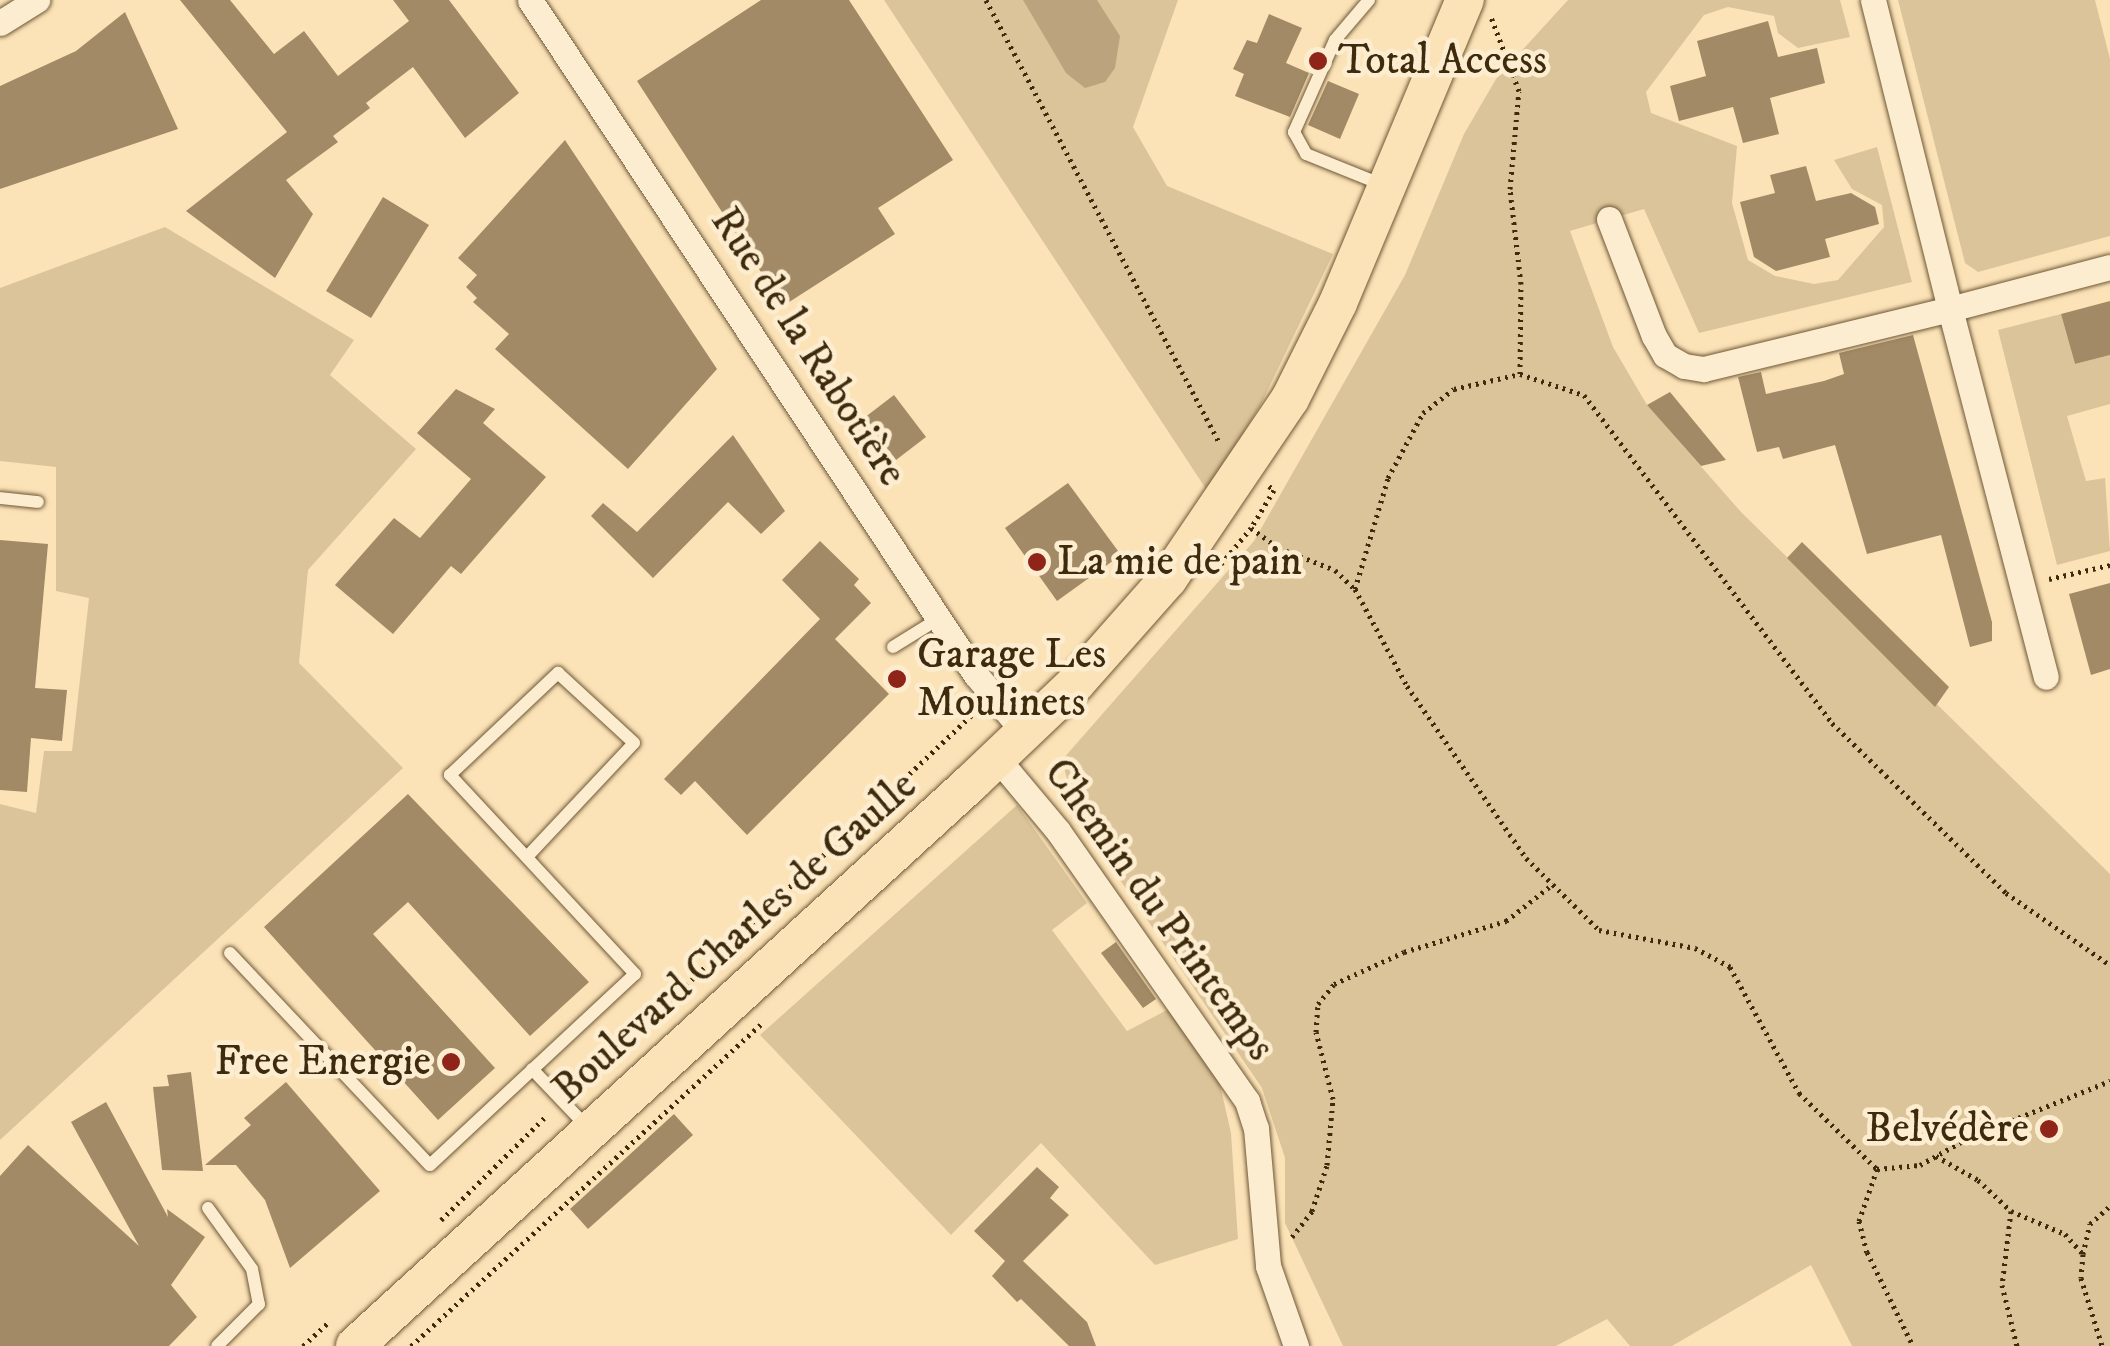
<!DOCTYPE html>
<html>
<head>
<meta charset="utf-8">
<style>
	body { margin:0 }
	#map { position:relative; width:2110px; height:1346px; overflow:hidden; background:#fce3b7; font-family:"IM FELL DW Pica",serif }
	div>[style] { position:absolute }
	[style*='--x'] { left:calc(var(--x)*1px); top:calc(var(--y)*1px); width:calc(var(--w)*1px); rotate:calc(var(--a)*1deg) }
	.green>* { inset:0; background:#dcc49a }
	.water>* { inset:0; background:#bba47d }
	.building>* { inset:0; background:#a18a65 }
	.path>* { height:5px; margin-top:-2.5px; transform-origin:0; background:repeating-linear-gradient(90deg,#3e2a0c 0 2.5px,transparent 0 7.5px) }
	.roads { filter:drop-shadow(0 0 2px #6e5837) drop-shadow(0 0 2px #6e5837) }
	.lane>* { height:12px; margin:-6px; padding:0 6px; transform-origin:6px; border-radius:6px; background:#fdedd0 }
	.street>* { height:25px; margin:-12.5px; padding:0 12.5px; transform-origin:12.5px; border-radius:12.5px; background:#fdedd0 }
	.primary>* { height:38px; margin:-19px; padding:0 19px; transform-origin:19px; border-radius:19px; background:#fce3b7 }
	.dots>* { width:28px; height:28px; translate:-50% -50%; box-sizing:border-box; border:5px solid #fdedd0; border-radius:50% }
	span { translate:-50% -50%; white-space:nowrap; text-align:center; line-height:1.15; -webkit-text-stroke:9px #fdedd0; paint-order:stroke }
	.poi-label { font-size:42px; color:#3e2a0c }
	.left { translate:0 -50%; text-align:left }
	.right { translate:-100% -50%; text-align:right }
	.street-label { font-size:42px; color:#3e2a0c }
</style>
</head>
<body>
<div id="map">
	<div class="green">
		<i style="clip-path:polygon(884px 0,1178px 0,1133px 127px,1167px 186px,1333px 254px,1261px 404px,1208px 492px)"></i>
		<i style="clip-path:polygon(1568px 0,1840px 0,1850px 37px,1798px 48px,1778px 33px,1774px 16px,1728px 7px,1704px 15px,1646px 92px,1651px 113px,1737px 146px,1732px 203px,1748px 260px,1775px 276px,1814px 284px,1838px 280px,1884px 227px,1882px 205px,1852px 189px,1834px 160px,1877px 147px,1912px 282px,1699px 333px,1644px 209px,1570px 231px,1613px 347px,1647px 405px,1741px 512px,2110px 874px,2110px 1346px,1852px 1346px,1811px 1265px,1672px 1346px,1630px 1346px,1607px 1319px,1556px 1346px,1343px 1346px,1285px 1223px,1285px 1158px,1262px 1088px,1077px 817px,1062px 760px,1254px 541px,1405px 275px,1464px 134px,1496px 79px)"></i>
		<i style="clip-path:polygon(1898px 0,2095px 0,2110px 59px,2110px 236px,1978px 272px,1965px 263px)"></i>
		<i style="clip-path:polygon(165px 227px,354px 340px,330px 375px,416px 449px,308px 570px,299px 663px,403px 768px,0 1140px,0 804px,36px 813px,44px 751px,72px 751px,89px 598px,56px 591px,56px 467px,0 461px,0 288px)"></i>
		<i style="clip-path:polygon(2061px 314px,2075px 364px,2110px 355px,2110px 404px,2067px 416px,2086px 481px,2105px 478px,2110px 551px,2057px 565px,1998px 330px)"></i>
		<i style="clip-path:polygon(1017px 805px,1087px 903px,1052px 930px,1127px 1031px,1171px 1008px,1217px 1072px,1231px 1133px,1238px 1239px,1155px 1265px,1041px 1143px,951px 1235px,760px 1035px)"></i>
	</div>
	<div class="water">
		<i style="clip-path:polygon(1023px 0,1097px 0,1120px 36px,1115px 68px,1105px 82px,1085px 88px,1066px 73px)"></i>
	</div>
	<div class="building">
		<i style="clip-path:polygon(180px 0,230px 0,274px 54px,304px 31px,338px 76px,409px 21px,393px 0,449px 0,519px 93px,465px 138px,413px 67px,366px 103px,370px 108px,333px 136px,338px 142px,286px 180px,313px 214px,275px 278px,186px 211px,287px 132px)"></i>
		<i style="clip-path:polygon(761px 0,849px 0,953px 160px,878px 208px,895px 234px,783px 306px,637px 81px)"></i>
		<i style="clip-path:polygon(125px 12px,178px 129px,0 189px,0 86px,76px 51px)"></i>
		<i style="clip-path:polygon(1269px 14px,1302px 28px,1286px 63px,1309px 73px,1290px 117px,1235px 96px,1244px 74px,1233px 69px,1247px 40px,1257px 43px)"></i>
		<i style="clip-path:polygon(1768px 21px,1778px 57px,1817px 48px,1825px 83px,1770px 98px,1779px 134px,1743px 143px,1733px 107px,1679px 121px,1670px 86px,1706px 76px,1697px 41px)"></i>
		<i style="clip-path:polygon(1328px 81px,1359px 94px,1340px 139px,1308px 125px)"></i>
		<i style="clip-path:polygon(565px 140px,717px 369px,628px 469px,495px 349px,509px 334px,473px 302px,477px 298px,466px 287px,477px 275px,458px 258px)"></i>
		<i style="clip-path:polygon(1806px 166px,1816px 201px,1851px 193px,1875px 207px,1879px 224px,1825px 239px,1830px 257px,1776px 271px,1754px 257px,1740px 202px,1775px 193px,1770px 175px)"></i>
		<i style="clip-path:polygon(383px 197px,429px 225px,371px 318px,326px 291px)"></i>
		<i style="clip-path:polygon(2110px 301px,2110px 355px,2075px 364px,2061px 314px)"></i>
		<i style="clip-path:polygon(1913px 335px,1992px 622px,1992px 641px,1970px 647px,1941px 535px,1867px 554px,1835px 445px,1783px 459px,1779px 447px,1757px 452px,1738px 377px,1761px 372px,1766px 394px,1824px 381px,1844px 374px,1839px 353px)"></i>
		<i style="clip-path:polygon(456px 389px,495px 409px,483px 423px,546px 477px,461px 574px,451px 566px,393px 634px,335px 585px,394px 518px,420px 538px,471px 479px,417px 433px)"></i>
		<i style="clip-path:polygon(1670px 392px,1726px 460px,1701px 466px,1647px 405px)"></i>
		<i style="clip-path:polygon(894px 395px,926px 437px,896px 460px,864px 418px)"></i>
		<i style="clip-path:polygon(733px 435px,785px 511px,761px 534px,728px 502px,653px 578px,591px 516px,603px 503px,637px 532px)"></i>
		<i style="clip-path:polygon(1068px 483px,1121px 555px,1057px 601px,1005px 528px)"></i>
		<i style="clip-path:polygon(0 540px,48px 544px,35px 688px,67px 690px,62px 741px,31px 738px,27px 792px,0 790px)"></i>
		<i style="clip-path:polygon(820px 541px,859px 579px,854px 585px,871px 603px,835px 639px,889px 694px,747px 835px,695px 781px,681px 795px,664px 779px,820px 619px,782px 580px)"></i>
		<i style="clip-path:polygon(1802px 542px,1949px 687px,1935px 707px,1787px 558px)"></i>
		<i style="clip-path:polygon(2110px 583px,2110px 669px,2091px 675px,2069px 594px)"></i>
		<i style="clip-path:polygon(408px 794px,589px 982px,530px 1036px,408px 902px,373px 934px,495px 1068px,438px 1120px,264px 927px)"></i>
		<i style="clip-path:polygon(1116px 942px,1156px 999px,1143px 1008px,1101px 953px)"></i>
		<i style="clip-path:polygon(191px 1072px,203px 1171px,162px 1170px,153px 1087px,169px 1086px,167px 1075px)"></i>
		<i style="clip-path:polygon(286px 1082px,380px 1191px,290px 1268px,265px 1200px,236px 1165px,205px 1165px,251px 1125px,244px 1118px)"></i>
		<i style="clip-path:polygon(106px 1102px,168px 1217px,167px 1209px,205px 1237px,171px 1285px,197px 1317px,169px 1346px,0 1346px,0 1176px,28px 1145px,139px 1246px,71px 1122px)"></i>
		<i style="clip-path:polygon(674px 1114px,693px 1135px,588px 1229px,570px 1209px)"></i>
		<i style="clip-path:polygon(1037px 1167px,1059px 1187px,1050px 1198px,1069px 1215px,1023px 1261px,1087px 1322px,1096px 1346px,1069px 1346px,1021px 1299px,1017px 1302px,992px 1276px,1005px 1261px,974px 1231px)"></i>
	</div>
	<div class="path">
		<i style="--x:986;--y:0;--w:502;--a:62.21"></i>
		<i style="--x:1520;--y:374;--w:67;--a:18.2"></i>
		<i style="--x:1584;--y:395;--w:411;--a:52.9"></i>
		<i style="--x:1832;--y:723;--w:243;--a:44.3"></i>
		<i style="--x:2006;--y:893;--w:126;--a:34.7"></i>
		<i style="--x:1269;--y:486;--w:6;--a:39"></i>
		<i style="--x:1274;--y:490;--w:44;--a:121.2"></i>
		<i style="--x:1251;--y:528;--w:34;--a:36"></i>
		<i style="--x:1279;--y:548;--w:60;--a:21.4"></i>
		<i style="--x:1335;--y:570;--w:28;--a:44"></i>
		<i style="--x:1355;--y:589;--w:116;--a:-73.4"></i>
		<i style="--x:1388;--y:478;--w:74;--a:-61.7"></i>
		<i style="--x:1423;--y:413;--w:39;--a:-38"></i>
		<i style="--x:1454;--y:389;--w:68;--a:-12.8"></i>
		<i style="--x:1520;--y:374;--w:90;--a:-89.4"></i>
		<i style="--x:1521;--y:284;--w:96;--a:-96.6"></i>
		<i style="--x:1510;--y:189;--w:98;--a:-84.8"></i>
		<i style="--x:1519;--y:91;--w:79;--a:-110.7"></i>
		<i style="--x:1221;--y:564;--w:47;--a:-50.2"></i>
		<i style="--x:2049;--y:579;--w:63;--a:-12.9"></i>
		<i style="--x:1355;--y:589;--w:110;--a:61.8"></i>
		<i style="--x:1407;--y:686;--w:209;--a:55.3"></i>
		<i style="--x:1526;--y:858;--w:103;--a:44.6"></i>
		<i style="--x:1599;--y:930;--w:98;--a:10.6"></i>
		<i style="--x:1695;--y:948;--w:40;--a:28"></i>
		<i style="--x:1730;--y:967;--w:144;--a:61.3"></i>
		<i style="--x:1799;--y:1093;--w:109;--a:44.3"></i>
		<i style="--x:1877;--y:1169;--w:43;--a:-5.3"></i>
		<i style="--x:1920;--y:1165;--w:57;--a:-29.2"></i>
		<i style="--x:1970;--y:1137;--w:151;--a:-21.8"></i>
		<i style="--x:577;--y:1088;--w:549;--a:-43.38"></i>
		<i style="--x:1936;--y:1156;--w:48;--a:29.7"></i>
		<i style="--x:1978;--y:1180;--w:45;--a:43.2"></i>
		<i style="--x:2011;--y:1211;--w:59;--a:23.1"></i>
		<i style="--x:2065;--y:1234;--w:27;--a:48"></i>
		<i style="--x:2083;--y:1254;--w:24;--a:95"></i>
		<i style="--x:2081;--y:1278;--w:71;--a:72.8"></i>
		<i style="--x:1877;--y:1169;--w:55;--a:109.1"></i>
		<i style="--x:1859;--y:1221;--w:32;--a:76"></i>
		<i style="--x:1867;--y:1252;--w:105;--a:63.9"></i>
		<i style="--x:2011;--y:1211;--w:75;--a:96.9"></i>
		<i style="--x:2002;--y:1285;--w:63;--a:76.2"></i>
		<i style="--x:441;--y:1220;--w:149;--a:-44.7"></i>
		<i style="--x:1292;--y:1237;--w:33;--a:-52"></i>
		<i style="--x:1312;--y:1211;--w:48;--a:-71.9"></i>
		<i style="--x:1327;--y:1165;--w:66;--a:-84.8"></i>
		<i style="--x:1333;--y:1099;--w:69;--a:-104.2"></i>
		<i style="--x:1316;--y:1032;--w:28;--a:-86"></i>
		<i style="--x:1318;--y:1004;--w:26;--a:-51"></i>
		<i style="--x:1334;--y:984;--w:77;--a:-24.6"></i>
		<i style="--x:1404;--y:952;--w:107;--a:-16.9"></i>
		<i style="--x:1506;--y:921;--w:60;--a:-38.2"></i>
		<i style="--x:2083;--y:1254;--w:31;--a:-77"></i>
		<i style="--x:2090;--y:1224;--w:27;--a:-42"></i>
		<i style="--x:303;--y:1346;--w:37;--a:-43"></i>
		<i style="--x:411;--y:1346;--w:477;--a:-42.6"></i>
	</div>
	<div class="roads">
		<div class="lane">
			<i style="--x:1369;--y:0;--w:52;--a:130.4"></i>
			<i style="--x:1335;--y:40;--w:101;--a:114"></i>
			<i style="--x:1294;--y:132;--w:25;--a:61"></i>
			<i style="--x:1306;--y:154;--w:83;--a:21.9"></i>
			<i style="--x:0;--y:498;--w:38;--a:6"></i>
			<i style="--x:893;--y:647;--w:53;--a:-31.9"></i>
			<i style="--x:230;--y:953;--w:291;--a:46.7"></i>
			<i style="--x:430;--y:1165;--w:280;--a:-43"></i>
			<i style="--x:635;--y:974;--w:272;--a:-132.9"></i>
			<i style="--x:450;--y:775;--w:149;--a:-43.4"></i>
			<i style="--x:558;--y:673;--w:103;--a:42.6"></i>
			<i style="--x:634;--y:743;--w:156;--a:133.2"></i>
			<i style="--x:532;--y:1069;--w:83;--a:46.5"></i>
			<i style="--x:208;--y:1208;--w:75;--a:54.2"></i>
			<i style="--x:252;--y:1269;--w:36;--a:79"></i>
			<i style="--x:259;--y:1304;--w:59;--a:135"></i>
		</div>
		<div class="street">
			<i style="--x:530;--y:0;--w:809;--a:56.55"></i>
			<i style="--x:976;--y:675;--w:75;--a:49.9"></i>
			<i style="--x:1873;--y:0;--w:318;--a:76"></i>
			<i style="--x:1950;--y:309;--w:165;--a:-14.7"></i>
			<i style="--x:0;--y:23;--w:44;--a:-31.9"></i>
			<i style="--x:1609;--y:219;--w:125;--a:69"></i>
			<i style="--x:1654;--y:336;--w:22;--a:60"></i>
			<i style="--x:1665;--y:355;--w:22;--a:30"></i>
			<i style="--x:1684;--y:366;--w:20;--a:9"></i>
			<i style="--x:1704;--y:369;--w:253;--a:-13.7"></i>
			<i style="--x:1950;--y:309;--w:380;--a:75.4"></i>
			<i style="--x:997;--y:758;--w:95;--a:50.1"></i>
			<i style="--x:1058;--y:831;--w:330;--a:55"></i>
			<i style="--x:1247;--y:1101;--w:28;--a:72"></i>
			<i style="--x:1256;--y:1128;--w:139;--a:85"></i>
			<i style="--x:1268;--y:1266;--w:85;--a:70.7"></i>
		</div>
		<div class="primary">
			<i style="--x:355;--y:1346;--w:836;--a:-42.43"></i>
			<i style="--x:972;--y:782;--w:144;--a:-43.6"></i>
			<i style="--x:1076;--y:683;--w:139;--a:-48.5"></i>
			<i style="--x:1168;--y:579;--w:217;--a:-55.9"></i>
			<i style="--x:1290;--y:399;--w:107;--a:-63.4"></i>
			<i style="--x:1338;--y:303;--w:329;--a:-67.3"></i>
		</div>
	</div>
	<div class="dots">
		<i style="left:1318px;top:61px;background:#8f2418"></i>
		<i style="left:1037px;top:562px;background:#8f2418"></i>
		<i style="left:897px;top:679px;background:#8f2418"></i>
		<i style="left:451px;top:1062px;background:#8f2418"></i>
		<i style="left:2049px;top:1129px;background:#8f2418"></i>
	</div>
	<div class="poi-label">
		<span class="left" style="left:1338px;top:61px">Total Access</span>
		<span class="left" style="left:1057px;top:562px">La mie de pain</span>
		<span class="left" style="left:917px;top:679px">Garage Les<br>Moulinets</span>
		<span class="right" style="left:431px;top:1062px">Free Energie</span>
		<span class="right" style="left:2029px;top:1129px">Belvédère</span>
	</div>
	<div class="street-label">
		<span style="left:808px;top:347px;rotate:57deg">Rue de la Rabotière</span>
		<span style="left:1159px;top:910px;rotate:54deg">Chemin du Printemps</span>
		<span style="left:735px;top:938px;rotate:-42deg">Boulevard Charles de Gaulle</span>
	</div>
</div>
</body>
</html>
